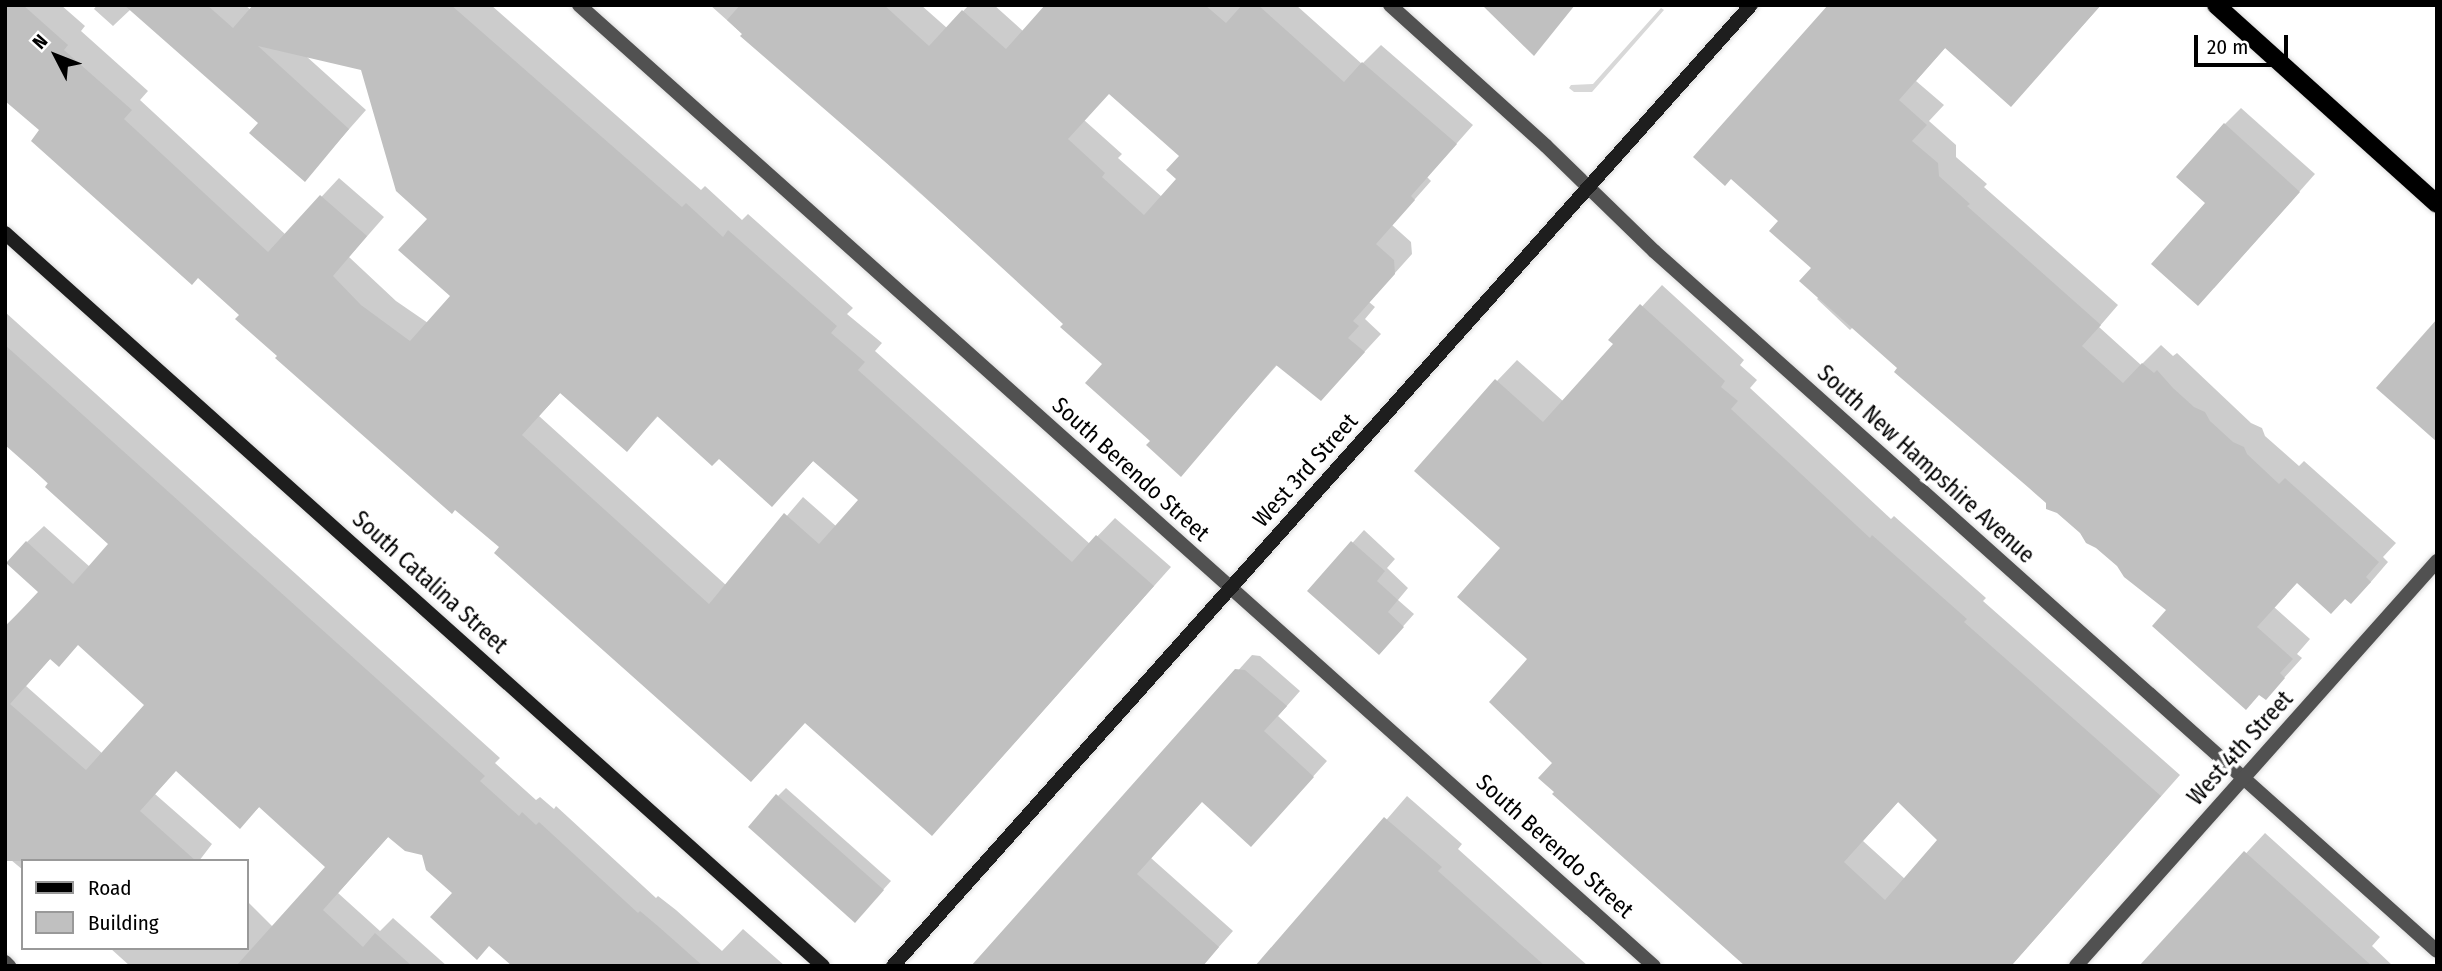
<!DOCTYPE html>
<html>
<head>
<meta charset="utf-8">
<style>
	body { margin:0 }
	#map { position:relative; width:2442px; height:971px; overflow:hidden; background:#fff; font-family:"Fira Sans Condensed",sans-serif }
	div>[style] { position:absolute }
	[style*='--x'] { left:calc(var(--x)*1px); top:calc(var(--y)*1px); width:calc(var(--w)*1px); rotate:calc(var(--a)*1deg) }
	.green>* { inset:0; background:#d8d8d8 }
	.shadow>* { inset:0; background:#0003 }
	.building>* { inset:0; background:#c0c0c0 }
	.roads { filter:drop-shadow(0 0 2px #dbdbdb) drop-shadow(0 0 2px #dbdbdb) }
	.street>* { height:14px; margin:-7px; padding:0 7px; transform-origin:7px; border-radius:7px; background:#515151 }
	.secondary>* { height:14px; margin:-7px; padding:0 7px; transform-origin:7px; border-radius:7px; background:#1e1e1e }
	.primary>* { height:18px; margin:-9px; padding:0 9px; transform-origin:9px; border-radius:9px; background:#000 }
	span { translate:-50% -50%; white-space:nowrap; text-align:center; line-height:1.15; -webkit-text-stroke:7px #fff; paint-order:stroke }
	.street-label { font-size:23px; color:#000 }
	.frame { position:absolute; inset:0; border:7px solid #000; pointer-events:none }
	.legend { position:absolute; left:21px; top:859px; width:228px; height:91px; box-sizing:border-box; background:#fff; border:2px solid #999; margin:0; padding:9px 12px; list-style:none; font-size:21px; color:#000 }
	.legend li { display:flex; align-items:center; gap:14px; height:35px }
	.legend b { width:35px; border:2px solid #999 }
	.north { position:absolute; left:21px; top:21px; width:70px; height:70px; -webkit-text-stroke:5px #fff; paint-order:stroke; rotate:312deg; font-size:19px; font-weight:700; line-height:28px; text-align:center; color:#000 }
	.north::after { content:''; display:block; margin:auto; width:24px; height:32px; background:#000; clip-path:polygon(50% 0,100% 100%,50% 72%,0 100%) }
	.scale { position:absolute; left:2194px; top:35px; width:94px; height:32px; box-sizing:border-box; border:4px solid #000; border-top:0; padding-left:9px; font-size:21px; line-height:24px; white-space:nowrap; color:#000; -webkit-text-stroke:5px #fff; paint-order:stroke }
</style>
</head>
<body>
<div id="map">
	<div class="green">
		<i style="clip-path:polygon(1661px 8px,1664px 10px,1592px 92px,1574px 92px,1569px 88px,1571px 85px,1593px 84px)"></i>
	</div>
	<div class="shadow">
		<i style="clip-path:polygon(evenodd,5px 5px,61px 5px,85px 26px,81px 31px,148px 91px,140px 100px,286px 235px,339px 178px,384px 217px,349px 257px,396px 301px,428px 323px,452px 296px,429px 219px,363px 69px,306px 56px,366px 110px,305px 179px,261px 123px,131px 9px,113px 26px,94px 9px,97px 5px,245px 5px,251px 10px,256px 5px,491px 5px,701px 190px,705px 186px,742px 220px,748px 214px,853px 308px,847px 314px,882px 343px,875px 351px,1090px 544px,1115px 518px,1171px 567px,950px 815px,806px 722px,502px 547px,279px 356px,241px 315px,41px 129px,5px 5px,561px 392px,627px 450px,659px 415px,719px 457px,772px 505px,814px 460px,861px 500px,837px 527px,803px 497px,727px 586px,539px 416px,561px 392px)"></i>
		<i style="clip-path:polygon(evenodd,710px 5px,921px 5px,947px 28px,969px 5px,994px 5px,1024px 32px,1046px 5px,1296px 5px,1362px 64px,1381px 45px,1473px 125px,1427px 177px,1431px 181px,1392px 225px,1411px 242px,1412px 254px,1369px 302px,1375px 307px,1365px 319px,1381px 334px,1321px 399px,1278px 364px,1181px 474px,1152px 441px,1104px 364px,1065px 323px,710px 5px,1109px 92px,1181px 156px,1178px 178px,1162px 197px,1118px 158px,1122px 154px,1084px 120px,1109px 92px)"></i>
		<i style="clip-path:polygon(1830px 5px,2101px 5px,2011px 105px,1946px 47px,1916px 81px,1944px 105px,1929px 121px,1956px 145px,1956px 157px,1987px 184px,1984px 187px,2118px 305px,2099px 327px,2141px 365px,2161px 345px,2173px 356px,2177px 353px,2251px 423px,2262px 428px,2265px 436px,2299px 466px,2304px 461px,2396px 543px,2383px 557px,2388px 562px,2370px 583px,2346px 597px,2297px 581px,2274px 607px,2310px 639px,2297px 654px,2302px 658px,2266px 698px,1853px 327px,1850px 330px,1817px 299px,1819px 297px,1814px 268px,1781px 221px)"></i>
		<i style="clip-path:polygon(2241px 108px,2315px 174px,2214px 288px,2207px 203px,2225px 124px)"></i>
		<i style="clip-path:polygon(evenodd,1662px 285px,1744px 360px,1740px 365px,1757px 380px,1750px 388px,1891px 519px,1894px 516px,1986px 598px,1983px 601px,2180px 775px,2011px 966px,1554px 762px,1503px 547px,1497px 381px,1517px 360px,1564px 402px,1615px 344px,1611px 340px,1662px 285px,1899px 801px,1940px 840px,1905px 879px,1863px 841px,1899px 801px)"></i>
		<i style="clip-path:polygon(evenodd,5px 312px,500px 758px,495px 763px,536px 800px,540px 797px,554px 809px,556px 806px,656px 898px,658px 896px,676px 910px,722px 951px,743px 929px,785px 966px,515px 966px,424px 854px,389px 836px,338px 893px,380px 931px,393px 918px,447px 966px,130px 966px,110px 948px,247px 948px,247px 901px,273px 927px,328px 866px,260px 806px,240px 827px,176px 770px,155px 794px,212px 844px,199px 861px,23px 861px,23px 870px,5px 855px,5px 626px,40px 592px,27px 542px,44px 526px,90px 567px,110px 544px,5px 442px,5px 312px,79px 644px,147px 705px,103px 754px,26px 686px,51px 658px,79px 644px)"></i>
		<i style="clip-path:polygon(1364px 530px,1395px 559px,1387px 568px,1408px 588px,1398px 600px,1414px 614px,1390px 641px,1309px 591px)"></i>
		<i style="clip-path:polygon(1252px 655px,1260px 656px,1300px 691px,1278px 716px,1327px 761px,1266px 829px,1202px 800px,1151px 858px,1233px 931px,1202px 966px,973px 966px)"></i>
		<i style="clip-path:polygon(786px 788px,891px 881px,863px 912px,778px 796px)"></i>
		<i style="clip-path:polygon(1407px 796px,1462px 844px,1458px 849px,1588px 966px,1260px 966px)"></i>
		<i style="clip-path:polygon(2265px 833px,2380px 937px,2372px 946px,2393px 966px,2141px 966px)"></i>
	</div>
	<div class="building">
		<i style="clip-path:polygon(evenodd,5px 5px,23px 5px,68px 45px,64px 50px,132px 110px,124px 119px,268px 252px,320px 195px,367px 236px,333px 276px,361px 305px,410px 341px,450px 296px,398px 250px,427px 219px,396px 191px,361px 70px,258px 46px,349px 129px,305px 182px,249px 133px,258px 123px,124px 5px,207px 5px,233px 28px,253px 5px,451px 5px,682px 207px,686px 203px,723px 237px,728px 230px,837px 326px,831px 333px,865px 362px,858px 370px,1072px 562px,1096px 535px,1154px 586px,932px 836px,805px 723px,751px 782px,494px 553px,499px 547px,455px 510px,452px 514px,275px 358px,277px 356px,235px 319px,239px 315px,198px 278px,192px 285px,31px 141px,39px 130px,5px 101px,5px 5px,560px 393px,627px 452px,657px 416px,712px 466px,719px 459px,772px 507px,813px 461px,858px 500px,819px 544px,784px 513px,709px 604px,522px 435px,560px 393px)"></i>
		<i style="clip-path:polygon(evenodd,740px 5px,884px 5px,929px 46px,962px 10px,1006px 49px,1045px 5px,1205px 5px,1226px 23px,1242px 5px,1258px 5px,1344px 82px,1362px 62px,1457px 144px,1411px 196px,1415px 200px,1376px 244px,1394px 260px,1395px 274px,1353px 321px,1359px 326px,1348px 338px,1365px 352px,1321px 401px,1276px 365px,1181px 477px,1146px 445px,1150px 441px,1085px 383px,1102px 364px,1060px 327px,1063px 324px,912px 185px,740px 36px,742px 34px,727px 20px,740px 5px,1109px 94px,1179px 156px,1166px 170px,1176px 179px,1144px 215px,1102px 177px,1105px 173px,1068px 139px,1109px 94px)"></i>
		<i style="clip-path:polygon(1482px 5px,1575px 5px,1534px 56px)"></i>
		<i style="clip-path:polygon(1828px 5px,2101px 5px,2011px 107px,1945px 48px,1899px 100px,1927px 125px,1912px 141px,1938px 163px,1939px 176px,1970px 204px,1967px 206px,2101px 325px,2082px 346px,2123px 383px,2142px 363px,2154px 373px,2157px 370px,2173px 388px,2194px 407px,2205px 412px,2210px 421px,2233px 442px,2244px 447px,2247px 454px,2279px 484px,2285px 478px,2379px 562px,2366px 577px,2371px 582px,2351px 604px,2345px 599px,2331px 614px,2297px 583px,2257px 627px,2293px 659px,2280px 673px,2285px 678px,2266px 700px,2259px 695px,2246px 710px,2152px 626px,2166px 610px,2124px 577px,2117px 566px,2096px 548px,2086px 543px,2080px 533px,2057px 513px,2046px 509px,2046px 503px,2029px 488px,1894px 372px,1897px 368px,1799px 281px,1811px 268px,1769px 231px,1778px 221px,1731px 179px,1725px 186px,1693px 157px)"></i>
		<i style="clip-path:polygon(2224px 123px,2300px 192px,2198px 306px,2151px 264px,2205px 203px,2176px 177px)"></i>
		<i style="clip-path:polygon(evenodd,1640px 304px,1725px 381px,1721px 387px,1738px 401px,1731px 409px,1870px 538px,1872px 535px,1967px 619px,1964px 622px,2161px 796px,2011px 966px,1745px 966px,1552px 794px,1554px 792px,1538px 778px,1552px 763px,1489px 702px,1527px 659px,1457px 597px,1500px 548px,1414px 471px,1495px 379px,1543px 422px,1613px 344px,1608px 340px,1640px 304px,1898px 802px,1937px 840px,1885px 900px,1844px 862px,1898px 802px)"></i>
		<i style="clip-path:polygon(2437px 319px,2437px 442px,2376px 388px)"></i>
		<i style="clip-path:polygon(evenodd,5px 345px,485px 776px,480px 781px,519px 816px,522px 812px,536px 825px,539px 822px,638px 913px,640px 911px,659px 927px,703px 966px,512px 966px,489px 946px,477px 960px,430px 917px,452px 893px,426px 870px,422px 855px,405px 851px,388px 837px,323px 910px,363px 947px,375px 933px,412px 966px,236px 966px,325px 867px,259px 807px,240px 829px,176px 771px,140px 811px,196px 861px,5px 861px,5px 627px,38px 592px,6px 563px,26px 541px,73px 584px,108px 544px,45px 487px,48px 483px,5px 445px,5px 345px,78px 645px,144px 705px,86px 770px,10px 704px,50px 659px,59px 667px,78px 645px)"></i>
		<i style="clip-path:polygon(1351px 541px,1385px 571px,1377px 581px,1398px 600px,1388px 612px,1404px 627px,1379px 655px,1307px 591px)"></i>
		<i style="clip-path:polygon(1235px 669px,1245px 670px,1287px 706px,1264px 731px,1314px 777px,1251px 847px,1202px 802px,1137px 874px,1219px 947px,1203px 966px,971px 966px)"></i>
		<i style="clip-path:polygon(776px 794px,884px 890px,855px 923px,748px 827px)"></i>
		<i style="clip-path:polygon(1384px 817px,1442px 867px,1438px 871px,1545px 966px,1255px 966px)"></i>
		<i style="clip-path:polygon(2244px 851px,2372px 966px,2139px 966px)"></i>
	</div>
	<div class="roads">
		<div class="street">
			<i style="--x:579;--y:5;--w:1442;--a:41.8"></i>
			<i style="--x:1390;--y:5;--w:210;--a:42.1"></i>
			<i style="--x:1546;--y:146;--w:151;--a:44.2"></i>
			<i style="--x:1654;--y:251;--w:1050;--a:41.8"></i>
			<i style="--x:5;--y:962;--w:6;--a:45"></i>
			<i style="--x:2076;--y:966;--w:543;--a:-48.29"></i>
		</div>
		<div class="secondary">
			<i style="--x:5;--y:233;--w:1098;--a:41.86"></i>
			<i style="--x:893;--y:966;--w:1288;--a:-48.24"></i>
		</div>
		<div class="primary">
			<i style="--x:2216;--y:5;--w:297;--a:42"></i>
		</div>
	</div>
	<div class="street-label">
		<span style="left:1926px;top:464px;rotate:42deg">South New Hampshire Avenue</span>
		<span style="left:1131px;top:469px;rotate:42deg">South Berendo Street</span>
		<span style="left:1305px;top:470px;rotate:-48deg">West 3rd Street</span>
		<span style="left:430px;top:582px;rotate:42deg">South Catalina Street</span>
		<span style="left:2240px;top:748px;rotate:-48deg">West 4th Street</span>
		<span style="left:1555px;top:846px;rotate:42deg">South Berendo Street</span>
	</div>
	<div class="frame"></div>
	<ul class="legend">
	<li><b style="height:9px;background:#000"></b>Road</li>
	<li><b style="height:19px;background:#c0c0c0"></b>Building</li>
	</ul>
	<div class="north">N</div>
	<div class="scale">20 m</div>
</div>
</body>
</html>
